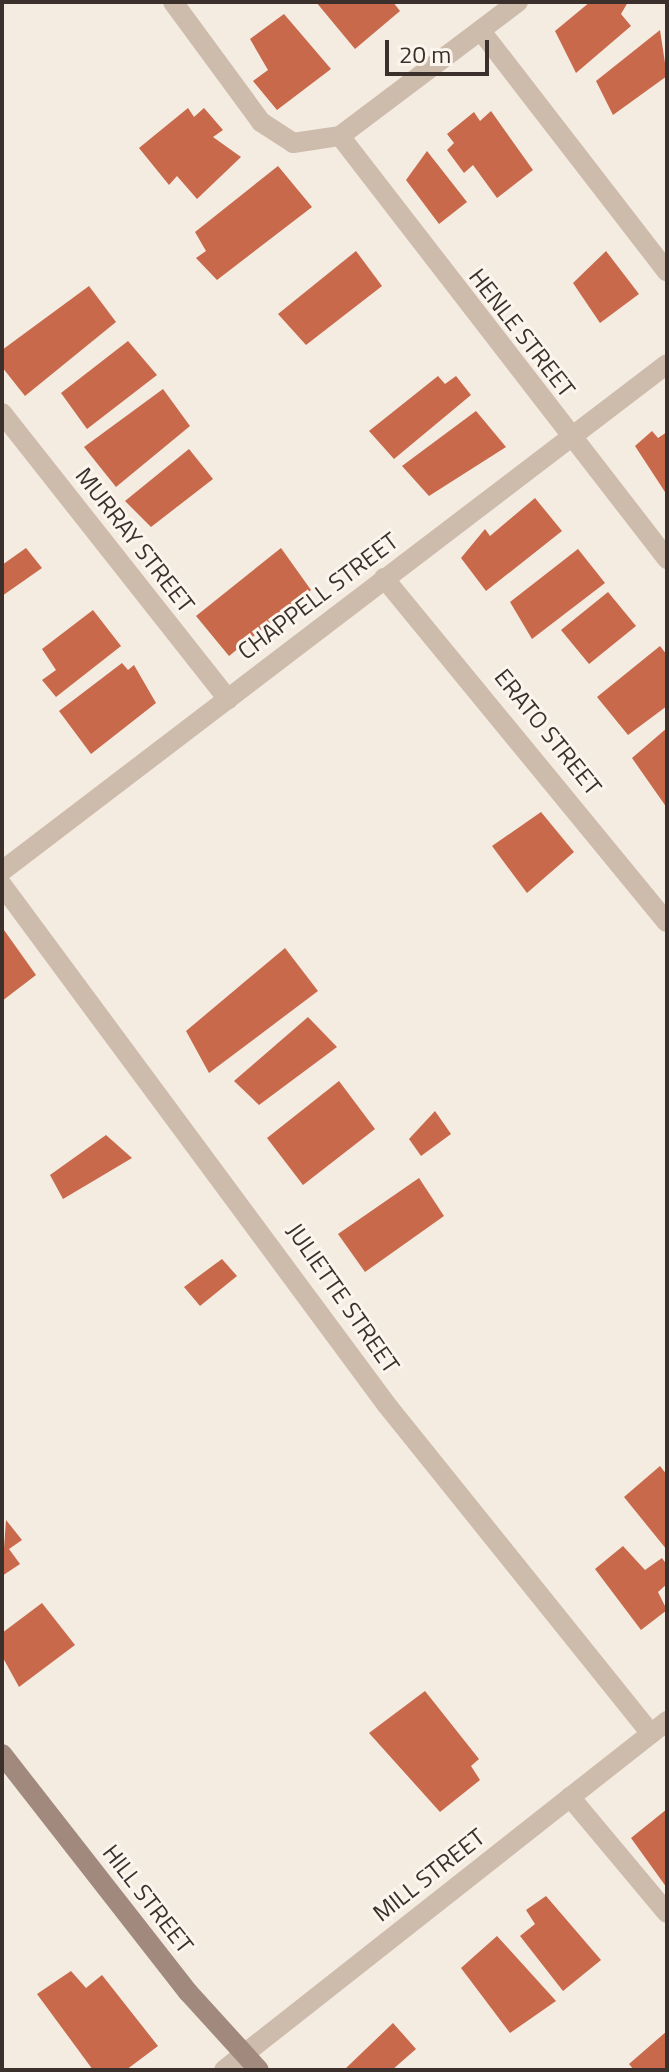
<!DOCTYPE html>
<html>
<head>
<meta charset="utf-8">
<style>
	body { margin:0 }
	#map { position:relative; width:669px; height:2072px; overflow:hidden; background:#f4ebe1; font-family:"Titillium Web",sans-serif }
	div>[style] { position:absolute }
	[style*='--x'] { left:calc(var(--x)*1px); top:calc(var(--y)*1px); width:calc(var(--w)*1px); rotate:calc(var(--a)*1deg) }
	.building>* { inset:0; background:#c8694b }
	.street>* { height:20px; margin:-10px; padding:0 10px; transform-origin:10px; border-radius:10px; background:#cdbbac }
	.secondary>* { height:20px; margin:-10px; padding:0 10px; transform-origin:10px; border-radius:10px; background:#a18a7d }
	span { translate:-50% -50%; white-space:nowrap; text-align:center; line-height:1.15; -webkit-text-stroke:6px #fbf5ee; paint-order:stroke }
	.street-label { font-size:24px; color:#3b302b }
	.frame { position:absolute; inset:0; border:4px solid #3b302b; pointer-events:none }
	.scale { position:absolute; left:385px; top:40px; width:104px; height:36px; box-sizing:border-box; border:4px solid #3b302b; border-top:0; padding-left:10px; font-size:24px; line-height:28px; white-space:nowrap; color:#3b302b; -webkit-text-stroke:6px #fbf5ee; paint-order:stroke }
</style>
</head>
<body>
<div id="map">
	<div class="building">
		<i style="clip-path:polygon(316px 2px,393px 2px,400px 11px,355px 49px)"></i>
		<i style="clip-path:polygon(590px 2px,628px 2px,621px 14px,631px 26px,576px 73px,555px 31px)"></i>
		<i style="clip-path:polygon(284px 14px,331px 69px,277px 110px,253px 81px,268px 70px,250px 39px)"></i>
		<i style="clip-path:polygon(660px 30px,667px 76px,613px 115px,596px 81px)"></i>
		<i style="clip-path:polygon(188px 108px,194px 117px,204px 108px,223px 130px,213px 137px,241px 157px,197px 199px,177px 176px,169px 185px,139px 148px)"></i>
		<i style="clip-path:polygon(491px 111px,533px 170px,497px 198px,473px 165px,464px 173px,447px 150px,454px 143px,447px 134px,474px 112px,480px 121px)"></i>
		<i style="clip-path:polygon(427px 151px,467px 202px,439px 224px,406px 180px)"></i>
		<i style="clip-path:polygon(278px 166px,312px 207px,217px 280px,196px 258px,206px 251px,195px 232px)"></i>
		<i style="clip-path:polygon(356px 251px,382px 286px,306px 345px,278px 314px)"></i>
		<i style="clip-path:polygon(606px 251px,639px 294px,600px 323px,573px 283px)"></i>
		<i style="clip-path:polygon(89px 286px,116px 322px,25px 396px,2px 367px,2px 350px)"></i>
		<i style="clip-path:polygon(128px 341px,157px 375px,87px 429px,61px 393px)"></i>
		<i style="clip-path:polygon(438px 376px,445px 384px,456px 376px,471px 395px,394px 459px,369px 431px)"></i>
		<i style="clip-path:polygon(163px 389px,190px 426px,116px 487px,84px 447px)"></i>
		<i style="clip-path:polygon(476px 411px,506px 447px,429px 496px,402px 466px)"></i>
		<i style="clip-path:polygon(652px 431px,658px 438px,667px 432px,667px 495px,635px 446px)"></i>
		<i style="clip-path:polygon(189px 449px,213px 479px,151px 527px,125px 501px)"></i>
		<i style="clip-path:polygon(535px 498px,562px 531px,486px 591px,461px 558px,485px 529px,490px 536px)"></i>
		<i style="clip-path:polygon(26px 548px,42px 568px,2px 596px,2px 565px)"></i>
		<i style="clip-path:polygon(281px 548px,311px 590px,229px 656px,196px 616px)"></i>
		<i style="clip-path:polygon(578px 549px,605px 583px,532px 639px,510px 602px)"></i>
		<i style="clip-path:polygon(608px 592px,636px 626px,589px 664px,561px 630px)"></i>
		<i style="clip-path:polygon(93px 610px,121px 646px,56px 697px,42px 680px,56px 670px,42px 649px)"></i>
		<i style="clip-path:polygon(660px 646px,667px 655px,667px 706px,628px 735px,597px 697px)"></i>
		<i style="clip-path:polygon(122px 663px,128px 670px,134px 665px,156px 703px,91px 754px,59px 711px)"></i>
		<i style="clip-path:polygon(667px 728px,667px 808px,632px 758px)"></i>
		<i style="clip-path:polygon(541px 812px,574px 852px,527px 893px,492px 846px)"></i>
		<i style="clip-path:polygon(4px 930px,36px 975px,2px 1001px,2px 931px)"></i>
		<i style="clip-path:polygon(285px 948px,318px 991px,209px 1073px,186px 1031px)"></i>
		<i style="clip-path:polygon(308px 1017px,337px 1047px,259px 1105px,234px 1081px)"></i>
		<i style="clip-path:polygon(339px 1081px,375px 1129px,303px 1185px,267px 1138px)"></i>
		<i style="clip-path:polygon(435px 1111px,451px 1134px,421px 1156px,409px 1139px)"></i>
		<i style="clip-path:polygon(106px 1135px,132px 1158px,63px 1199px,50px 1175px)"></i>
		<i style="clip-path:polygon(419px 1178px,444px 1216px,365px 1272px,338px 1234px)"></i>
		<i style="clip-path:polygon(222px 1259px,237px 1276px,200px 1306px,184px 1287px)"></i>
		<i style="clip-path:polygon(660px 1466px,667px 1475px,667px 1550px,624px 1497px)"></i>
		<i style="clip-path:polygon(6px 1520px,22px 1540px,9px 1549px,20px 1564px,2px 1576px)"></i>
		<i style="clip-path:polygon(623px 1546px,645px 1570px,662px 1558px,667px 1565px,667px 1584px,658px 1592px,667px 1610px,641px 1630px,595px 1569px)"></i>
		<i style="clip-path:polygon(42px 1603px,75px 1645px,19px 1687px,2px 1656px,2px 1633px)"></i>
		<i style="clip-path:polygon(425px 1691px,479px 1759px,471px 1766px,480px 1780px,440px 1812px,369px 1733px)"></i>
		<i style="clip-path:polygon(667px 1809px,667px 1888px,631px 1838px)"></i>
		<i style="clip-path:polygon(546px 1896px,601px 1960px,563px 1991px,520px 1936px,535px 1924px,526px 1910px)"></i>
		<i style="clip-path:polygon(497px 1936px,556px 2001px,510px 2033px,461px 1968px)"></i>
		<i style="clip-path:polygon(71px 1971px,86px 1988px,102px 1975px,158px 2046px,126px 2070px,93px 2070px,37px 1994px)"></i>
		<i style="clip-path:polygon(393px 2023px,416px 2049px,392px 2070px,344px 2070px)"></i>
		<i style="clip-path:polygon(667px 2031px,667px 2070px,634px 2070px,629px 2064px)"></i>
	</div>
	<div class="street">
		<i style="--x:173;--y:2;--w:149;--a:53.7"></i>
		<i style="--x:261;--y:122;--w:38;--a:33"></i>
		<i style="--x:293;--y:143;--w:48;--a:-8.5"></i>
		<i style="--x:340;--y:136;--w:223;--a:-37"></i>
		<i style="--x:481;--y:31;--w:304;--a:52.3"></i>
		<i style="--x:340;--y:136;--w:535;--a:52.29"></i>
		<i style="--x:2;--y:413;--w:365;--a:51.7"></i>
		<i style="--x:384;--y:578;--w:445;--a:50.6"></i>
		<i style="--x:2;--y:871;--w:836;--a:-37.32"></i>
		<i style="--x:2;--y:885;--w:646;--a:53.5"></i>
		<i style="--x:386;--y:1404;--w:423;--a:51.2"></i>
		<i style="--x:570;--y:1797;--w:151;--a:50.1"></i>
		<i style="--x:224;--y:2070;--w:564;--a:-38.23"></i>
	</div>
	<div class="secondary">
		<i style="--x:2;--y:1754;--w:302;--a:52"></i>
		<i style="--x:188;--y:1992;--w:105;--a:47.7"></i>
	</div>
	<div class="street-label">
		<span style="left:522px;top:333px;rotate:52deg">HENLE STREET</span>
		<span style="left:135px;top:540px;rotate:52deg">MURRAY STREET</span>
		<span style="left:318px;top:596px;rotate:-37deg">CHAPPELL STREET</span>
		<span style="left:548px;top:732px;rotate:51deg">ERATO STREET</span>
		<span style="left:343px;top:1298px;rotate:55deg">JULIETTE STREET</span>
		<span style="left:429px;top:1875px;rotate:-38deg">MILL STREET</span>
		<span style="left:148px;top:1899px;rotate:52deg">HILL STREET</span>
	</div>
	<div class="frame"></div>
	<div class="scale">20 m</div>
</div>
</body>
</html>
